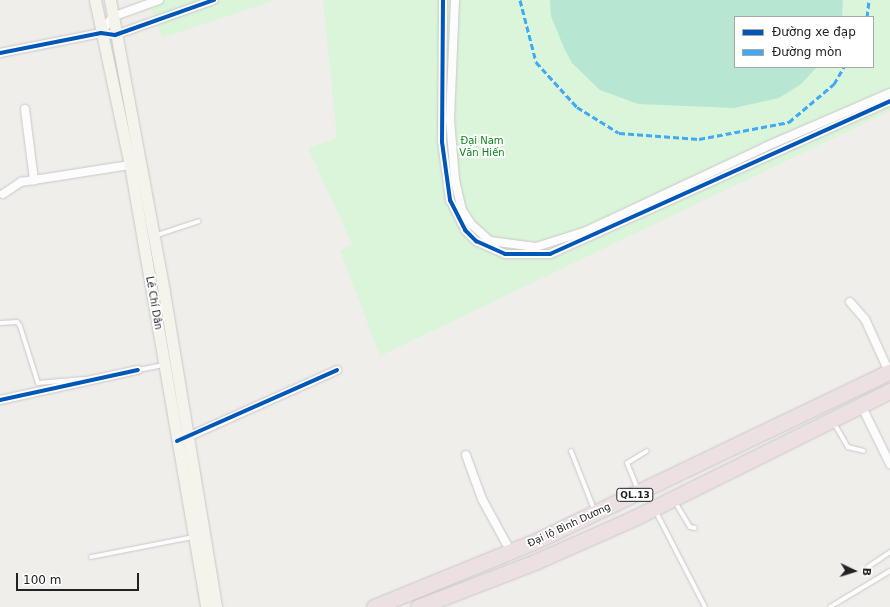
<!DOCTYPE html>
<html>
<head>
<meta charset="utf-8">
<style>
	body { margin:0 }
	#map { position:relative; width:890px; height:607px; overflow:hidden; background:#f0eeeb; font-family:"DejaVu Sans",sans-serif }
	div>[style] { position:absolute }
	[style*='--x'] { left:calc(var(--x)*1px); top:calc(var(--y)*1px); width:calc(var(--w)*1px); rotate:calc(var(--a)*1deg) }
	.park>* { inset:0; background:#daf5da }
	.pitch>* { inset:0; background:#b7e6d2 }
	.roads { filter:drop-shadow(0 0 1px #c9c8c7) drop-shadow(0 0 1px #c9c8c7) }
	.lane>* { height:4px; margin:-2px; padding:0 2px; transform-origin:2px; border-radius:2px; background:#fdfcfc }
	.street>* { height:8px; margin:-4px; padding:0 4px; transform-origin:4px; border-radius:4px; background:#fdfcfc }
	.secondary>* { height:11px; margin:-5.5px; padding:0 5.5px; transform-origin:5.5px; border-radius:5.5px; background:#f4f4ed }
	.highway>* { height:15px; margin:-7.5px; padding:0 7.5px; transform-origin:7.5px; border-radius:7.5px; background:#ece0e2 }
	.quiet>* { height:3px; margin-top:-1.5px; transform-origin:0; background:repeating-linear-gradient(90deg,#3fa9f5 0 6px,transparent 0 9px) }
	.cycleway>* { height:4px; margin:-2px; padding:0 2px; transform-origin:2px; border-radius:2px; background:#0057b8 }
	span { translate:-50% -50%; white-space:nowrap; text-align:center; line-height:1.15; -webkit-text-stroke:3.5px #fff; paint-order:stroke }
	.shield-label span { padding:1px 3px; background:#fff; border:1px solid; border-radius:3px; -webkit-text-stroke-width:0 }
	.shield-label { font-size:9px; color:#222; font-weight:700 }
	.park-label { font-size:10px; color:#0c8416 }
	.street-label { font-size:10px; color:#222 }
	.legend { position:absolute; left:734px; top:16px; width:140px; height:52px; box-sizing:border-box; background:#fff; border:1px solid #a7a7a7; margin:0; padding:5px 7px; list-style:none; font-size:12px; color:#222 }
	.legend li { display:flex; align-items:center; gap:8px; height:20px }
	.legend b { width:20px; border:1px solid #a7a7a7 }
	.north { position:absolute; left:834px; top:551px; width:40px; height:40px; -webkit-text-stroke:3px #fff; paint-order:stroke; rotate:94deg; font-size:11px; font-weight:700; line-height:16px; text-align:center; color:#222 }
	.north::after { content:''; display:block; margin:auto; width:14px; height:18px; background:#222; clip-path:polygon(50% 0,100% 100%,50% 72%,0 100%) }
	.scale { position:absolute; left:16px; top:573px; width:123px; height:18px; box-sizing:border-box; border:2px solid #222; border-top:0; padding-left:5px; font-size:12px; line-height:14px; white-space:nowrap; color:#222; -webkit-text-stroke:3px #fff; paint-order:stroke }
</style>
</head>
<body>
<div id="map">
	<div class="park">
		<i style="clip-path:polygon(148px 0,275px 0,162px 38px)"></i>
		<i style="clip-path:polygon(evenodd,323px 0,890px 0,890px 111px,380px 356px,340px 251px,352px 244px,308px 148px,337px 138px,323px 0,735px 17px,873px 17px,873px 67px,735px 67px,735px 17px)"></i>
	</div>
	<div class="pitch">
		<i style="clip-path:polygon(550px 0,843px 0,842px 17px,735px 17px,735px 67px,817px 67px,801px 84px,779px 98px,734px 108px,638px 104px,600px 90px,572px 63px,564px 48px,551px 16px)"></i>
	</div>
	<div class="roads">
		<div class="lane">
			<i style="--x:154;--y:236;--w:47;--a:-18.4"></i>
			<i style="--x:0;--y:323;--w:17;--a:-3"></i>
			<i style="--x:17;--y:322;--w:5;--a:53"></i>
			<i style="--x:20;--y:326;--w:60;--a:72.5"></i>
			<i style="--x:38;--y:383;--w:46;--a:-5"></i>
			<i style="--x:138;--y:370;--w:26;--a:-11"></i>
			<i style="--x:834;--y:423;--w:28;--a:60"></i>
			<i style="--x:848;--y:447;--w:16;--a:14"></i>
			<i style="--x:571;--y:451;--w:62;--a:68.4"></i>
			<i style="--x:638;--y:490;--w:29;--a:-112"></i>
			<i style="--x:627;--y:463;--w:23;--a:-31"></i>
			<i style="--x:675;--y:502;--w:29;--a:59"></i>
			<i style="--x:690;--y:527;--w:5;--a:11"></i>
			<i style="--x:655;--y:510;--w:109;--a:62.7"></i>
			<i style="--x:91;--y:557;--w:104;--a:-11.1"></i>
			<i style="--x:868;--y:567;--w:27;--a:-34"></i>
			<i style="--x:830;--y:607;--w:70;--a:-31"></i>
		</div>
		<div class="street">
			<i style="--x:443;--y:0;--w:142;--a:90.4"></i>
			<i style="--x:442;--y:142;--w:59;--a:82.1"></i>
			<i style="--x:450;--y:200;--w:34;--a:63"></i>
			<i style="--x:465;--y:230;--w:16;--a:45"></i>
			<i style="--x:476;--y:241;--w:32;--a:24"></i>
			<i style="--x:505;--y:254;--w:45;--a:0"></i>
			<i style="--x:550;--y:254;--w:373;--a:-24.2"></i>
			<i style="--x:455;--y:0;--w:119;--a:92.4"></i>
			<i style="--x:450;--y:119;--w:61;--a:85.3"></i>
			<i style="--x:455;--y:180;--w:31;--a:77"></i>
			<i style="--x:462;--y:210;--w:17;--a:57"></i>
			<i style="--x:471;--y:224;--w:25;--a:42"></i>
			<i style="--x:490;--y:241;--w:46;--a:7.4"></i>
			<i style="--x:536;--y:247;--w:52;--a:-17.7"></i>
			<i style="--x:586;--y:231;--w:198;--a:-25.1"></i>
			<i style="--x:765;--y:147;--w:136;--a:-23.4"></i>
			<i style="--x:101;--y:33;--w:19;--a:-55"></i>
			<i style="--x:112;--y:17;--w:50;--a:-19.9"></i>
			<i style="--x:0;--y:53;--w:103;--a:-11.2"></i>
			<i style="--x:101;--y:33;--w:14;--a:8"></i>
			<i style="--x:115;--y:35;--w:105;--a:-19.5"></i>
			<i style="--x:25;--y:109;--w:72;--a:82.8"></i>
			<i style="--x:3;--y:194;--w:22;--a:-34"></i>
			<i style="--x:21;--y:182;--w:110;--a:-8.9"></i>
			<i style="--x:850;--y:302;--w:23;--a:49"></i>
			<i style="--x:865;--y:319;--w:58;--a:65.6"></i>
			<i style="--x:0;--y:400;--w:141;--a:-12.3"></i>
			<i style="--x:861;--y:405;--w:66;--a:63.8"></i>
			<i style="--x:183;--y:439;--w:169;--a:-24.1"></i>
			<i style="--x:466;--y:455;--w:47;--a:70"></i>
			<i style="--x:482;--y:499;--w:60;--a:61.3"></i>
		</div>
		<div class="secondary">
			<i style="--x:95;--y:0;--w:169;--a:78"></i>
			<i style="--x:130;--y:165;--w:448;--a:80.2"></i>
			<i style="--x:110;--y:0;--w:297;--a:79.5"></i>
			<i style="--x:164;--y:292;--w:319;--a:80.6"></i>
		</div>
		<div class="highway">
			<i style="--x:374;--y:607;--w:177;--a:-22.2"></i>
			<i style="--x:538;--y:540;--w:390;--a:-25.6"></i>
			<i style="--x:418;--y:607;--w:128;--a:-21.1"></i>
			<i style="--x:537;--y:561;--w:106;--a:-23.9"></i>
			<i style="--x:634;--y:518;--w:286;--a:-26.4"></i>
		</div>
	</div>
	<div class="quiet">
		<i style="--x:520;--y:0;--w:64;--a:75.5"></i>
		<i style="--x:536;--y:62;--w:61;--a:47.7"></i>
		<i style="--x:577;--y:107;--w:49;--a:31.8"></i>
		<i style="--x:619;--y:133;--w:80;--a:4.3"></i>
		<i style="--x:699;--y:139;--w:92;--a:-10.7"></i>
		<i style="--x:789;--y:122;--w:59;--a:-40.2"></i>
		<i style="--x:834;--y:84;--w:20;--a:-60"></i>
		<i style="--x:867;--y:17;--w:17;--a:-83"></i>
	</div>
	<div class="cycleway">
		<i style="--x:443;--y:0;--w:142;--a:90.4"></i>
		<i style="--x:442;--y:142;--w:59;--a:82.1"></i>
		<i style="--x:450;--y:200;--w:34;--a:63"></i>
		<i style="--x:465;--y:230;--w:16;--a:45"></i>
		<i style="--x:476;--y:241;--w:32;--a:24"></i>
		<i style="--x:505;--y:254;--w:45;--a:0"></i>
		<i style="--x:550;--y:254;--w:373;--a:-24.2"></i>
		<i style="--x:0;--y:53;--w:103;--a:-11.2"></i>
		<i style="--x:101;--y:33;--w:14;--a:8"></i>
		<i style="--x:115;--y:35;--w:105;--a:-19.5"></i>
		<i style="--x:0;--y:400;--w:141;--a:-12.3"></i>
		<i style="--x:177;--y:441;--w:175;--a:-23.9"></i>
	</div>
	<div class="shield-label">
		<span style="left:635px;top:495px">QL.13</span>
	</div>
	<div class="park-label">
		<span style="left:482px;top:146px">Đại Nam<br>Văn Hiến</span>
	</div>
	<div class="street-label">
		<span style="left:154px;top:303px;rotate:80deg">Lê Chí Dân</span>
		<span style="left:569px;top:525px;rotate:-25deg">Đại lộ Bình Dương</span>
	</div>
	<ul class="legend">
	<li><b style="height:5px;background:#0057b8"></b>Đường xe đạp</li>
	<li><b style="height:5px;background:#3fa9f5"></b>Đường mòn</li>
	</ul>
	<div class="north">B</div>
	<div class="scale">100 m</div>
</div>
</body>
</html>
